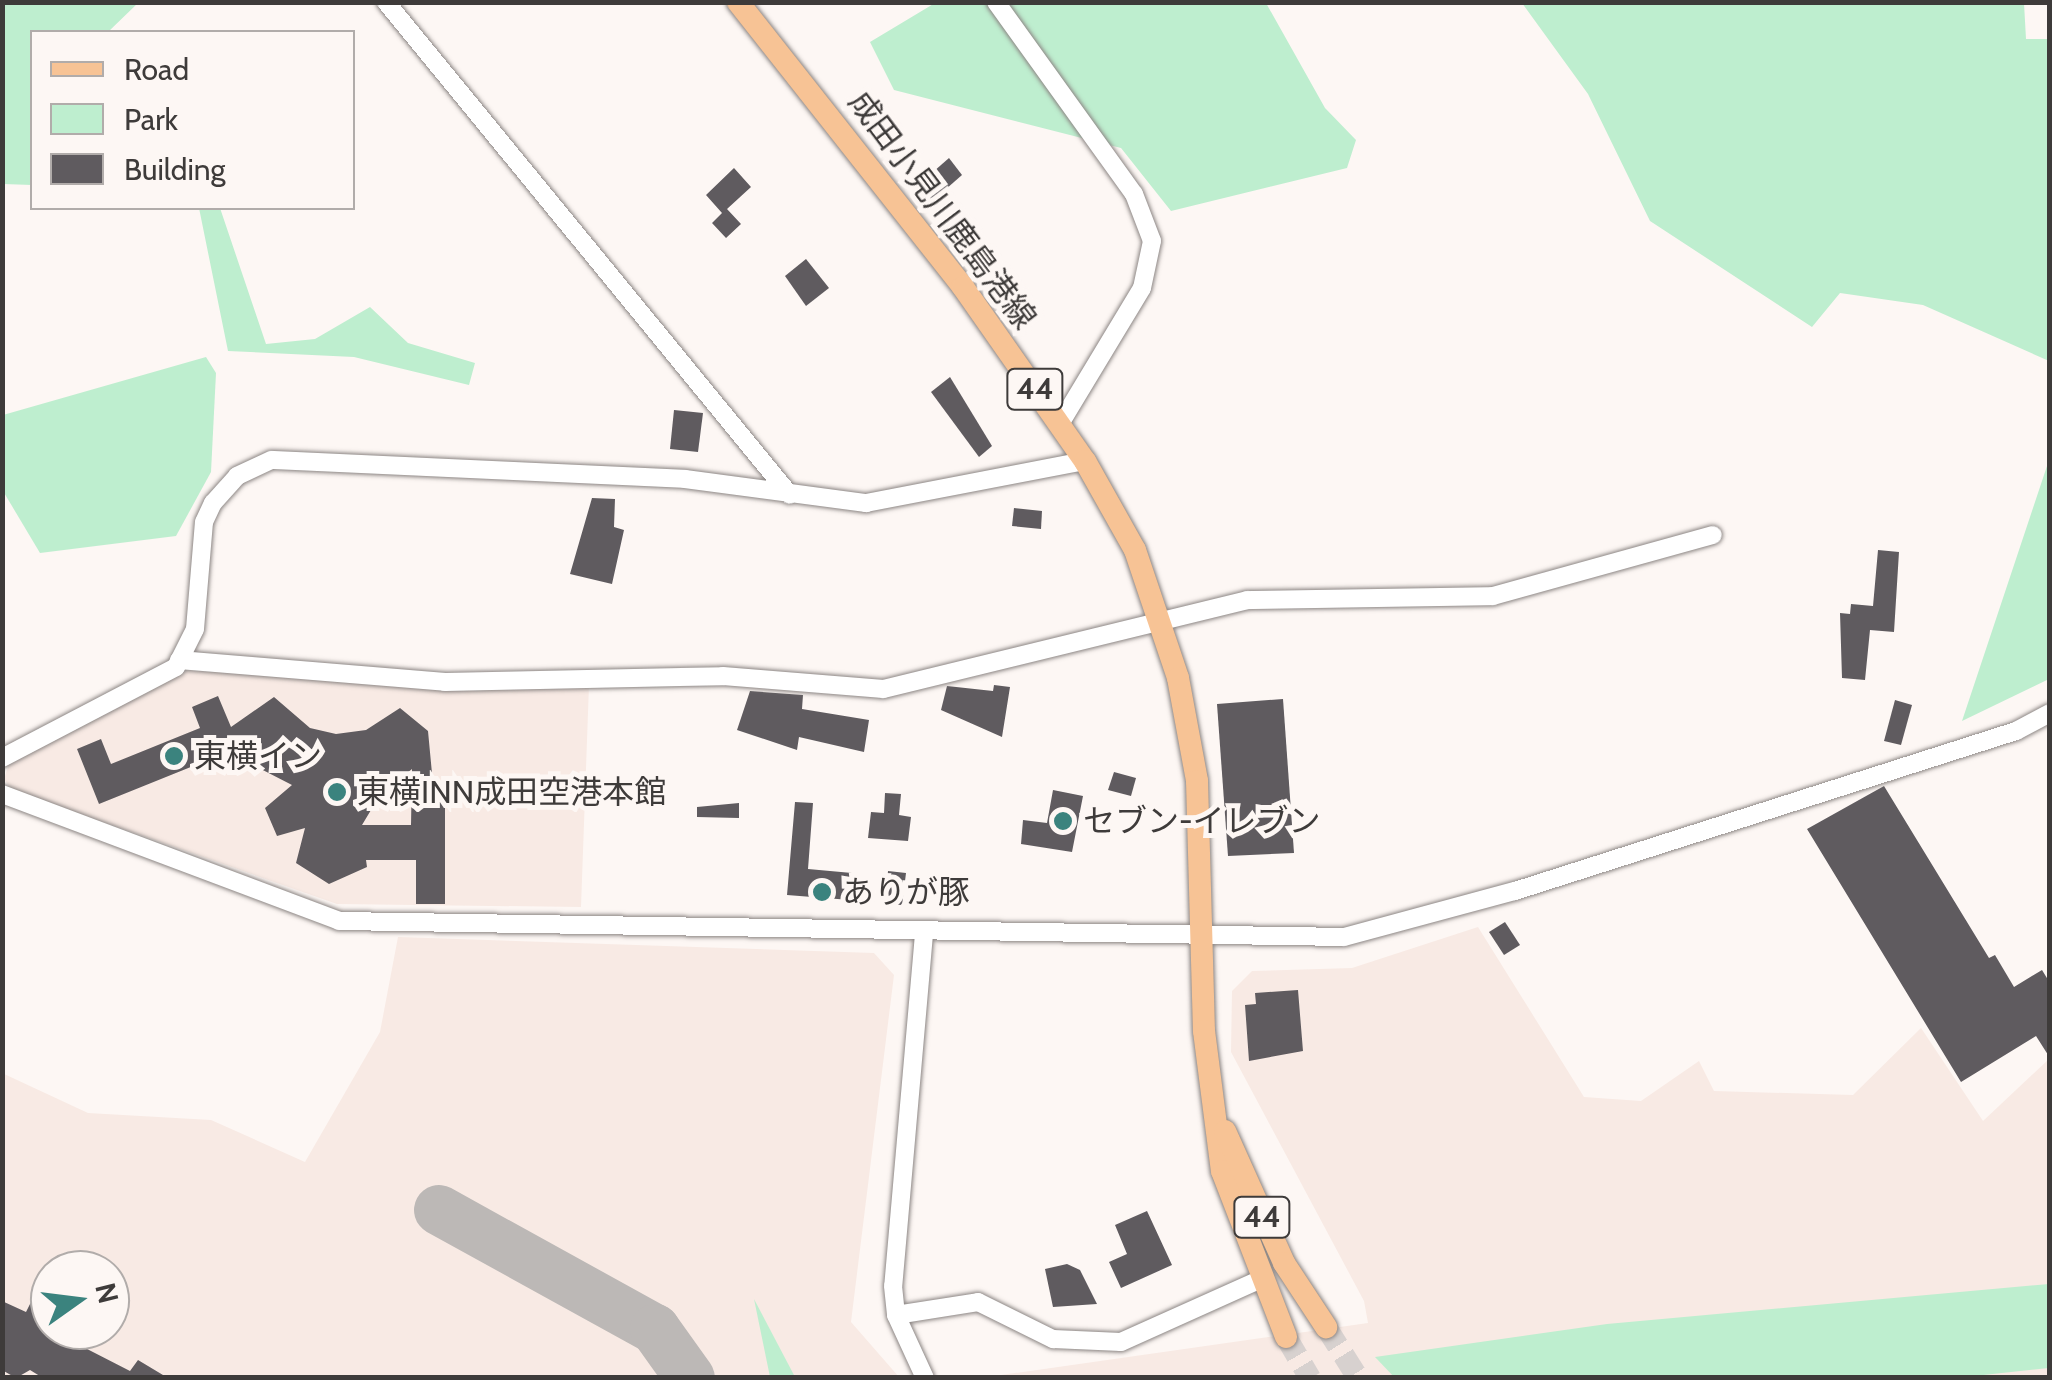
<!DOCTYPE html>
<html>
<head>
<meta charset="utf-8">
<style>
	body { margin:0 }
	#map { position:relative; width:2052px; height:1380px; overflow:hidden; background:#fdf7f4; font-family:Cabin,"Noto Sans JP",sans-serif }
	div>[style] { position:absolute }
	[style*='--x'] { left:calc(var(--x)*1px); top:calc(var(--y)*1px); width:calc(var(--w)*1px); rotate:calc(var(--a)*1deg) }
	.built>* { inset:0; background:#f8eae4 }
	.green>* { inset:0; background:#beeecf }
	.taxiway>* { height:50px; margin:-25px; padding:0 25px; transform-origin:25px; border-radius:25px; background:#bcb8b6 }
	.building>* { inset:0; background:#5f5b5f }
	.major-tunnel>* { height:22px; margin-top:-11px; transform-origin:0; background:repeating-linear-gradient(90deg,#d7d1cf 0 22px,transparent 0 33px) }
	.roads { filter:drop-shadow(0 0 2px #8c8684) drop-shadow(0 0 2px #8c8684) }
	.minor>* { height:18px; margin:-9px; padding:0 9px; transform-origin:9px; border-radius:9px; background:#fff }
	.major>* { height:22px; margin:-11px; padding:0 11px; transform-origin:11px; border-radius:11px; background:#f7c395 }
	.dots>* { width:28px; height:28px; translate:-50% -50%; box-sizing:border-box; border:5px solid #fdf7f4; border-radius:50% }
	span { translate:-50% -50%; white-space:nowrap; text-align:center; line-height:1.15; -webkit-text-stroke:10px #fdf7f4; paint-order:stroke }
	.shield-label span { padding:2px 8px; background:#fdf7f4; border:2px solid; border-radius:8px; -webkit-text-stroke-width:0 }
	.shield-label { font-size:30px; color:#3e3b3a; font-weight:700 }
	.street-label { font-size:32px; color:#3e3b3a }
	.poi-label { font-size:32px; color:#3e3b3a }
	.left { translate:0 -50%; text-align:left }
	.frame { position:absolute; inset:0; border:5px solid #3e3b3a; pointer-events:none }
	.legend { position:absolute; left:30px; top:30px; width:325px; height:180px; box-sizing:border-box; background:#fdf7f4; border:2px solid #b1acaa; margin:0; padding:12px 18px; list-style:none; font-size:30px; color:#3e3b3a }
	.legend li { display:flex; align-items:center; gap:20px; height:50px }
	.legend b { width:50px; border:2px solid #b1acaa }
	.north { position:absolute; left:30px; top:1250px; width:100px; height:100px; box-sizing:border-box; background:#fdf7f4; border:2px solid #b1acaa; border-radius:50%; rotate:76deg; font-size:28px; font-weight:700; line-height:40px; text-align:center; color:#3e3b3a }
	.north::after { content:''; display:block; margin:auto; width:35px; height:45px; background:#3b837e; clip-path:polygon(50% 0,100% 100%,50% 72%,0 100%) }
</style>
</head>
<body>
<div id="map">
	<div class="built">
		<i style="clip-path:polygon(187px 671px,589px 685px,581px 907px,337px 904px,12px 790px,4px 779px,9px 764px)"></i>
		<i style="clip-path:polygon(1478px 927px,1584px 1097px,1641px 1101px,1699px 1061px,1714px 1091px,1853px 1095px,1921px 1028px,1983px 1121px,2049px 1059px,2049px 1377px,980px 1378px,1368px 1323px,1364px 1301px,1231px 1052px,1232px 991px,1252px 971px,1352px 968px)"></i>
		<i style="clip-path:polygon(evenodd,398px 937px,874px 953px,894px 975px,851px 1322px,899px 1377px,3px 1377px,2px 1073px,88px 1113px,211px 1120px,305px 1162px,380px 1032px,398px 937px,50px 1270px,110px 1270px,110px 1330px,50px 1330px,50px 1270px)"></i>
	</div>
	<div class="green">
		<i style="clip-path:polygon(2px 3px,138px 3px,108px 32px,32px 32px,32px 185px,3px 184px)"></i>
		<i style="clip-path:polygon(935px 3px,1266px 3px,1325px 108px,1356px 140px,1347px 168px,1171px 211px,1121px 148px,894px 90px,870px 42px)"></i>
		<i style="clip-path:polygon(1522px 3px,2024px 3px,2026px 39px,2049px 39px,2049px 361px,1923px 305px,1840px 293px,1812px 327px,1650px 221px,1588px 94px)"></i>
		<i style="clip-path:polygon(199px 208px,220px 208px,266px 344px,315px 339px,370px 307px,408px 343px,475px 363px,469px 385px,354px 357px,228px 351px)"></i>
		<i style="clip-path:polygon(206px 357px,216px 373px,211px 472px,176px 536px,40px 553px,3px 491px,3px 415px)"></i>
		<i style="clip-path:polygon(2049px 460px,2049px 679px,1962px 721px)"></i>
		<i style="clip-path:polygon(2049px 1284px,2049px 1368px,1956px 1378px,1395px 1378px,1375px 1357px,1607px 1324px)"></i>
		<i style="clip-path:polygon(754px 1299px,795px 1377px,770px 1377px)"></i>
	</div>
	<div class="taxiway">
		<i style="--x:439;--y:1210;--w:247;--a:28.9"></i>
		<i style="--x:655;--y:1329;--w:60;--a:54.5"></i>
	</div>
	<div class="building">
		<i style="clip-path:polygon(949px 158px,962px 175px,930px 203px,917px 186px)"></i>
		<i style="clip-path:polygon(734px 168px,751px 187px,727px 209px,741px 224px,726px 238px,712px 223px,722px 213px,706px 195px)"></i>
		<i style="clip-path:polygon(806px 259px,829px 288px,806px 306px,785px 276px)"></i>
		<i style="clip-path:polygon(950px 377px,992px 446px,979px 457px,931px 392px)"></i>
		<i style="clip-path:polygon(674px 410px,703px 413px,698px 452px,670px 449px)"></i>
		<i style="clip-path:polygon(592px 498px,615px 499px,614px 527px,624px 530px,612px 584px,570px 574px)"></i>
		<i style="clip-path:polygon(1014px 508px,1042px 511px,1041px 529px,1012px 526px)"></i>
		<i style="clip-path:polygon(1878px 550px,1899px 552px,1894px 632px,1870px 630px,1865px 680px,1842px 678px,1840px 613px,1850px 614px,1851px 604px,1873px 606px)"></i>
		<i style="clip-path:polygon(994px 685px,1010px 687px,1002px 737px,941px 710px,947px 686px,993px 691px)"></i>
		<i style="clip-path:polygon(750px 691px,803px 695px,802px 709px,869px 720px,864px 752px,799px 737px,797px 750px,737px 730px)"></i>
		<i style="clip-path:polygon(evenodd,218px 696px,231px 727px,274px 697px,310px 728px,336px 734px,366px 730px,400px 708px,428px 731px,433px 784px,445px 784px,445px 904px,416px 904px,416px 860px,366px 860px,367px 867px,329px 884px,296px 863px,305px 828px,277px 836px,265px 808px,292px 785px,228px 752px,99px 804px,77px 749px,101px 739px,111px 764px,200px 728px,192px 707px,218px 696px,412px 769px,411px 825px,362px 825px,380px 795px,412px 769px)"></i>
		<i style="clip-path:polygon(1283px 699px,1294px 853px,1228px 856px,1217px 704px)"></i>
		<i style="clip-path:polygon(1895px 700px,1912px 705px,1901px 745px,1884px 741px)"></i>
		<i style="clip-path:polygon(1114px 772px,1136px 778px,1131px 796px,1108px 790px)"></i>
		<i style="clip-path:polygon(1884px 786px,1989px 958px,1995px 955px,2014px 987px,2042px 970px,2050px 983px,2050px 1058px,2036px 1036px,1961px 1082px,1807px 829px)"></i>
		<i style="clip-path:polygon(1053px 790px,1083px 796px,1072px 852px,1021px 844px,1023px 820px,1047px 823px)"></i>
		<i style="clip-path:polygon(885px 793px,901px 794px,899px 815px,911px 817px,908px 841px,868px 838px,871px 812px,884px 813px)"></i>
		<i style="clip-path:polygon(795px 802px,813px 803px,808px 869px,852px 873px,850px 900px,787px 895px)"></i>
		<i style="clip-path:polygon(739px 803px,739px 818px,697px 817px,697px 807px)"></i>
		<i style="clip-path:polygon(888px 871px,906px 873px,902px 905px,885px 904px)"></i>
		<i style="clip-path:polygon(1505px 922px,1520px 945px,1504px 955px,1489px 932px)"></i>
		<i style="clip-path:polygon(1298px 990px,1303px 1051px,1249px 1061px,1245px 1005px,1256px 1004px,1255px 993px)"></i>
		<i style="clip-path:polygon(1147px 1211px,1172px 1265px,1121px 1288px,1109px 1262px,1127px 1254px,1115px 1225px)"></i>
		<i style="clip-path:polygon(1067px 1264px,1080px 1270px,1097px 1304px,1053px 1307px,1045px 1269px)"></i>
		<i style="clip-path:polygon(32px 1300px,50px 1310px,50px 1330px,130px 1371px,138px 1360px,168px 1378px,43px 1378px,30px 1370px,16px 1378px,2px 1370px,2px 1301px,26px 1312px)"></i>
	</div>
	<div class="major-tunnel">
		<i style="--x:1326;--y:1327;--w:60;--a:57.9"></i>
		<i style="--x:1286;--y:1337;--w:48;--a:59.7"></i>
	</div>
	<div class="roads">
		<div class="minor">
			<i style="--x:386;--y:2;--w:637;--a:50.67"></i>
			<i style="--x:996;--y:2;--w:236;--a:54.3"></i>
			<i style="--x:1134;--y:194;--w:50;--a:69"></i>
			<i style="--x:1152;--y:241;--w:48;--a:102"></i>
			<i style="--x:1142;--y:288;--w:159;--a:121.1"></i>
			<i style="--x:179;--y:660;--w:267;--a:4.7"></i>
			<i style="--x:445;--y:682;--w:278;--a:-1.2"></i>
			<i style="--x:723;--y:676;--w:161;--a:4.6"></i>
			<i style="--x:883;--y:689;--w:375;--a:-13.7"></i>
			<i style="--x:1247;--y:600;--w:246;--a:-0.9"></i>
			<i style="--x:1493;--y:596;--w:228;--a:-15.5"></i>
			<i style="--x:2;--y:758;--w:196;--a:-27.6"></i>
			<i style="--x:176;--y:667;--w:42;--a:-63.4"></i>
			<i style="--x:195;--y:629;--w:107;--a:-85.2"></i>
			<i style="--x:204;--y:522;--w:21;--a:-65"></i>
			<i style="--x:213;--y:503;--w:36;--a:-48"></i>
			<i style="--x:237;--y:476;--w:38;--a:-25"></i>
			<i style="--x:272;--y:460;--w:413;--a:2.6"></i>
			<i style="--x:685;--y:479;--w:183;--a:7.6"></i>
			<i style="--x:866;--y:503;--w:223;--a:-10.9"></i>
			<i style="--x:2;--y:794;--w:360;--a:20.6"></i>
			<i style="--x:339;--y:921;--w:1005;--a:0.91"></i>
			<i style="--x:1344;--y:937;--w:177;--a:-15.1"></i>
			<i style="--x:1515;--y:891;--w:526;--a:-17.71"></i>
			<i style="--x:2016;--y:731;--w:38;--a:-28"></i>
			<i style="--x:924;--y:934;--w:353;--a:95"></i>
			<i style="--x:893;--y:1286;--w:29;--a:84"></i>
			<i style="--x:896;--y:1315;--w:69;--a:65.3"></i>
			<i style="--x:896;--y:1315;--w:83;--a:-9"></i>
			<i style="--x:978;--y:1302;--w:84;--a:26.3"></i>
			<i style="--x:1053;--y:1339;--w:68;--a:2.5"></i>
			<i style="--x:1121;--y:1342;--w:151;--a:-24.2"></i>
		</div>
		<div class="major">
			<i style="--x:738;--y:2;--w:363;--a:51.7"></i>
			<i style="--x:963;--y:287;--w:213;--a:55"></i>
			<i style="--x:1085;--y:461;--w:102;--a:60.7"></i>
			<i style="--x:1135;--y:550;--w:135;--a:71.4"></i>
			<i style="--x:1178;--y:678;--w:105;--a:79.5"></i>
			<i style="--x:1197;--y:781;--w:250;--a:88.4"></i>
			<i style="--x:1204;--y:1031;--w:141;--a:82.7"></i>
			<i style="--x:1222;--y:1171;--w:178;--a:68.9"></i>
			<i style="--x:1225;--y:1131;--w:145;--a:65.9"></i>
			<i style="--x:1284;--y:1263;--w:77;--a:56.7"></i>
		</div>
	</div>
	<div class="dots">
		<i style="left:174px;top:756px;background:#3b837e"></i>
		<i style="left:337px;top:792px;background:#3b837e"></i>
		<i style="left:1063px;top:821px;background:#3b837e"></i>
		<i style="left:822px;top:892px;background:#3b837e"></i>
	</div>
	<div class="shield-label">
		<span style="left:1035px;top:389px">44</span>
		<span style="left:1262px;top:1217px">44</span>
	</div>
	<div class="street-label">
		<span style="left:942px;top:210px;rotate:53deg">成田小見川鹿島港線</span>
	</div>
	<div class="poi-label">
		<span class="left" style="left:194px;top:756px">東横イン</span>
		<span class="left" style="left:357px;top:792px">東横INN成田空港本館</span>
		<span class="left" style="left:1083px;top:821px">セブン-イレブン</span>
		<span class="left" style="left:842px;top:892px">ありが豚</span>
	</div>
	<div class="frame"></div>
	<ul class="legend">
	<li><b style="height:12px;background:#f7c395"></b>Road</li>
	<li><b style="height:28px;background:#beeecf"></b>Park</li>
	<li><b style="height:28px;background:#5f5b5f"></b>Building</li>
	</ul>
	<div class="north">N</div>
</div>
</body>
</html>
